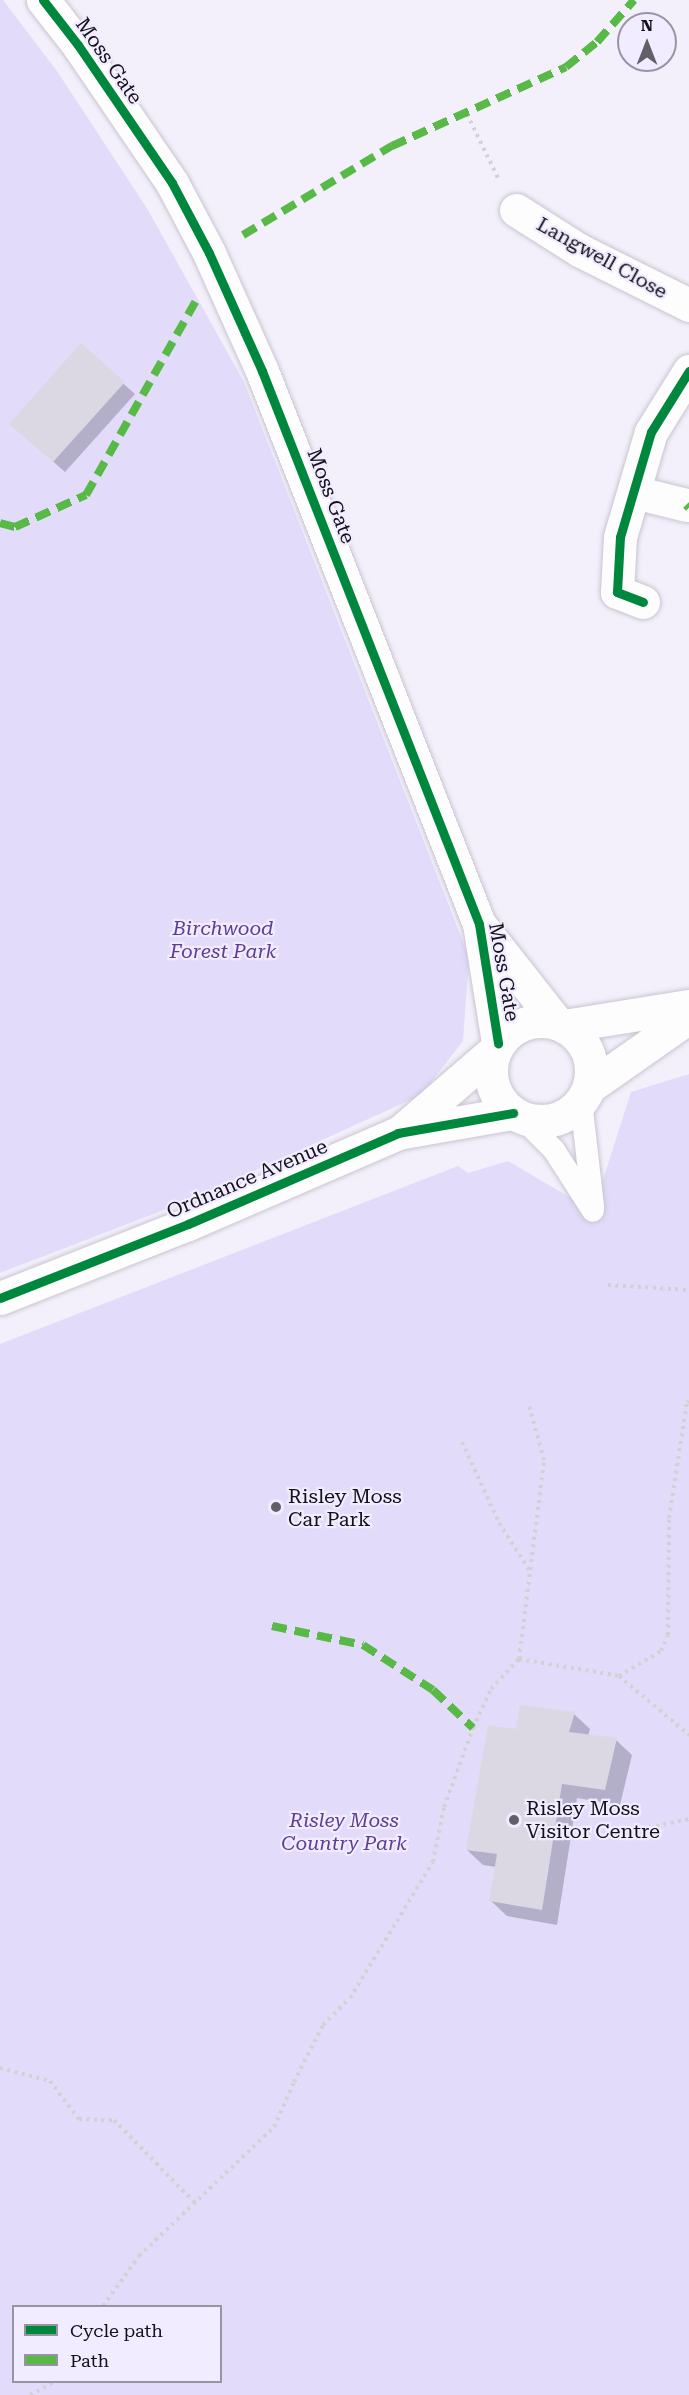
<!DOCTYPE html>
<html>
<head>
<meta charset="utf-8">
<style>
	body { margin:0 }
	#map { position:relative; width:689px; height:2395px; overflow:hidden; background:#f3f0fb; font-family:"Roboto Serif",serif }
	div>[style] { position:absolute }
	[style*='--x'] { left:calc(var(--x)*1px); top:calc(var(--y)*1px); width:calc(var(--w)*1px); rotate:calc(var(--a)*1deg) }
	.green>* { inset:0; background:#e2dbfa }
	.shadow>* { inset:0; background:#0003 }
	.building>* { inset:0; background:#dbd8e3 }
	.path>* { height:4px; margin-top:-2px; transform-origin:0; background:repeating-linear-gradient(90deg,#d2d1d4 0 3px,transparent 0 7.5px) }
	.roads { filter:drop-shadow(0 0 2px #c8c5d0) drop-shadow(0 0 2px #c8c5d0) }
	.lane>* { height:22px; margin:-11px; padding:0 11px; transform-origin:11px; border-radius:11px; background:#fdfdfe }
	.street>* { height:33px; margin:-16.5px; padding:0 16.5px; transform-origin:16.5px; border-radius:16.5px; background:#fdfdfe }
	.secondary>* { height:33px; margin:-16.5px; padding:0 16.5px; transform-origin:16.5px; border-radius:16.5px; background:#fdfdfe }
	.secondary>.ring { margin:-16.5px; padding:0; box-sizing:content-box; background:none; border:33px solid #fdfdfe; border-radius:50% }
	.quiet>* { height:8px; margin-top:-4px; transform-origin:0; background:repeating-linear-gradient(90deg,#58b947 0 15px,transparent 0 23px) }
	.cycleway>* { height:9px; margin:-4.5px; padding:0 4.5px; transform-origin:4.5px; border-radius:4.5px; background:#00873e }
	.dots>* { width:16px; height:16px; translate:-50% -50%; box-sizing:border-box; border:3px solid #f1ecff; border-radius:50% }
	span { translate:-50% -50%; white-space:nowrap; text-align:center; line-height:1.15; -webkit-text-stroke:4.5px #f1ecff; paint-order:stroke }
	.street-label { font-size:20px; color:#14111b }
	.park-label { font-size:20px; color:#5d3d98; font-style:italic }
	.poi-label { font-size:20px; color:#14111b }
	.left { translate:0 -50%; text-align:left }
	.legend { position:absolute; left:12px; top:2305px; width:210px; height:78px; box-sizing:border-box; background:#f1ecff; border:2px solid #9994a4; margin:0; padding:8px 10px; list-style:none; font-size:18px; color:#14111b }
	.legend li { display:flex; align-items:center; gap:12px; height:30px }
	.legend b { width:30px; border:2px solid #9994a4 }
	.north { position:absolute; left:617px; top:12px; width:60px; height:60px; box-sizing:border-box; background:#f1ecff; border:2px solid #9994a4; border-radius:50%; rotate:0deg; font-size:16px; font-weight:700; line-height:24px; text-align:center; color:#14111b }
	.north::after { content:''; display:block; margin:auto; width:21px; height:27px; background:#625f69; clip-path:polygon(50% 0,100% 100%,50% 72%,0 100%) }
</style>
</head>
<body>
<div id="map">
	<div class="green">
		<i style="clip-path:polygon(0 0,3px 0,57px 71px,148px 210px,244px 382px,469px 957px,463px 1041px,421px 1095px,195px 1198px,0 1273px)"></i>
		<i style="clip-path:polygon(evenodd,689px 1074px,689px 2395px,0 2395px,0 1344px,458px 1166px,468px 1173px,508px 1161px,593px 1211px,631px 1092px,689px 1074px,14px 2306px,220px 2306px,220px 2382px,14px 2382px,14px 2306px)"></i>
	</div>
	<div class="shadow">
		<i style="clip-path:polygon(81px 346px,135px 394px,65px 472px,23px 435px)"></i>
		<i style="clip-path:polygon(574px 1714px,590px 1729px,588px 1736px,616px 1740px,632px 1755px,620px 1805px,577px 1798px,557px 1925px,507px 1916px,491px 1901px,496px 1867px,483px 1865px,467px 1850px,517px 1730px)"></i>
	</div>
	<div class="building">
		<i style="clip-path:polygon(81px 343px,125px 382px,53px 462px,9px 424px)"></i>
		<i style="clip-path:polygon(520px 1705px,575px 1712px,569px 1732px,617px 1738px,605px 1790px,562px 1784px,542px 1910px,489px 1901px,497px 1854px,466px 1850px,488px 1725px,516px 1729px)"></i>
	</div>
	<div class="path">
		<i style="--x:467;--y:114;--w:71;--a:64.2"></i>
		<i style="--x:608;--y:1285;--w:81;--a:3.5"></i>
		<i style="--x:462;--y:1442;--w:89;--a:65.4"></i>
		<i style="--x:499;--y:1523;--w:57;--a:57.1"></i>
		<i style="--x:519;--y:1659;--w:101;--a:9.6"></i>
		<i style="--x:619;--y:1676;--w:49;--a:-30.8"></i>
		<i style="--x:661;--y:1651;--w:17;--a:-66"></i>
		<i style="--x:668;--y:1635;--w:117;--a:-89.5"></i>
		<i style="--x:669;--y:1518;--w:117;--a:-81.2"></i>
		<i style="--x:687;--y:1402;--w:2;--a:-27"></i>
		<i style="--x:619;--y:1676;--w:92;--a:40.1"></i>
		<i style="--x:598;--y:1826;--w:36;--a:8"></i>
		<i style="--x:634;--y:1831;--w:56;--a:-12.3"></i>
		<i style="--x:0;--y:2068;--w:52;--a:14.6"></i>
		<i style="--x:50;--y:2081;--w:48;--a:52.7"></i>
		<i style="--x:79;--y:2119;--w:35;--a:2"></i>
		<i style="--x:114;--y:2120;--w:117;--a:45.7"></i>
		<i style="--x:103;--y:2306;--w:62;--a:-54.2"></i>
		<i style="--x:139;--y:2256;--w:187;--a:-43.7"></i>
		<i style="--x:274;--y:2127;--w:49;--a:-66"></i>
		<i style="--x:294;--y:2082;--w:64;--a:-63"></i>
		<i style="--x:323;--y:2025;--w:38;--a:-45"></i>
		<i style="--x:350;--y:1998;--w:159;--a:-58.6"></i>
		<i style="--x:433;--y:1862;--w:56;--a:-78.7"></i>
		<i style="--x:444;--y:1807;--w:84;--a:-69.8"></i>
		<i style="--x:473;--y:1728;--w:43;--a:-65.2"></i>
		<i style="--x:491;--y:1689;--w:41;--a:-47"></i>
		<i style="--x:519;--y:1659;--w:201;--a:-82.8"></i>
		<i style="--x:544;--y:1460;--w:60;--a:-105.4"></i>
		<i style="--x:30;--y:2395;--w:27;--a:-28"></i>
	</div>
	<div class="roads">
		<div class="lane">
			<i style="--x:581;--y:1101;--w:107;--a:83.5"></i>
			<i style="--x:521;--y:1117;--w:47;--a:45"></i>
			<i style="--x:554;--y:1150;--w:72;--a:57.4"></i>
		</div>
		<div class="street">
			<i style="--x:516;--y:210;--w:75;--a:32.4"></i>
			<i style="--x:579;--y:250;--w:123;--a:26.6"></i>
			<i style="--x:634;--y:492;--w:54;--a:14"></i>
			<i style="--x:643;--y:602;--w:28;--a:-159"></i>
			<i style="--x:617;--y:592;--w:55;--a:-86.9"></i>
			<i style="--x:620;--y:537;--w:109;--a:-73.6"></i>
			<i style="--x:651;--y:432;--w:72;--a:-58.1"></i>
			<i style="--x:564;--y:1026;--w:127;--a:-9.1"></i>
			<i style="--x:589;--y:1087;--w:122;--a:-35"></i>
		</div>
		<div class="secondary">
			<i style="--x:43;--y:0;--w:57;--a:52.1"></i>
			<i style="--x:78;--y:45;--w:167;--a:55.7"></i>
			<i style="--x:172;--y:183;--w:79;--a:62.1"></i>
			<i style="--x:209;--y:253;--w:129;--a:65.8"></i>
			<i style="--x:262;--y:371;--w:594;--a:68.57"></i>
			<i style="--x:479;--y:924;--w:121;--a:80.9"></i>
			<i style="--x:480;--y:925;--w:125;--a:51.8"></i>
			<i class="ring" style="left:491px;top:1021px;width:67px;height:67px"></i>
			<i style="--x:400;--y:1132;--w:124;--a:-40.8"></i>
			<i style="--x:0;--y:1298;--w:202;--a:-21.5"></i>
			<i style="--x:188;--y:1224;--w:229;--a:-23.4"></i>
			<i style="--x:398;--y:1133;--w:117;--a:-9.9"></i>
		</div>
	</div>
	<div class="quiet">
		<i style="--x:243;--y:235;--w:174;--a:-30.9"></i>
		<i style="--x:392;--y:146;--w:191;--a:-24.4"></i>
		<i style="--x:566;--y:67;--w:40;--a:-39"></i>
		<i style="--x:597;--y:42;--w:56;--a:-48.6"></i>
		<i style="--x:686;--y:505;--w:4;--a:45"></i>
		<i style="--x:0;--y:523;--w:16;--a:15"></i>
		<i style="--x:15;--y:527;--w:78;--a:-24.3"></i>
		<i style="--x:86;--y:495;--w:225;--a:-60.5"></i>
		<i style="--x:272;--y:1626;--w:93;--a:11.8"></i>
		<i style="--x:363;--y:1645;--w:83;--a:32.7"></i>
		<i style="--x:433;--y:1690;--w:55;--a:43.5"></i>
	</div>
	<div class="cycleway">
		<i style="--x:43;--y:0;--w:57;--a:52.1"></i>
		<i style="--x:78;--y:45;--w:167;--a:55.7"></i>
		<i style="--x:172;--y:183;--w:79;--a:62.1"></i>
		<i style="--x:209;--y:253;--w:129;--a:65.8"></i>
		<i style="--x:262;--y:371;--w:594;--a:68.57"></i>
		<i style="--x:479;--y:924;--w:121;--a:80.9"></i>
		<i style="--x:643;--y:602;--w:28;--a:-159"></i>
		<i style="--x:617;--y:592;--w:55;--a:-86.9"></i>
		<i style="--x:620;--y:537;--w:109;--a:-73.6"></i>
		<i style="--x:651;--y:432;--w:72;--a:-58.1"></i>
		<i style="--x:0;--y:1298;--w:202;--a:-21.5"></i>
		<i style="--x:188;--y:1224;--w:229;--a:-23.4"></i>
		<i style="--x:398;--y:1133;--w:117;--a:-9.9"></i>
	</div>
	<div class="dots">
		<i style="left:276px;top:1507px;background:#625f69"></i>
		<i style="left:514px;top:1820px;background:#625f69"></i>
	</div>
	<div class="street-label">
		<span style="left:109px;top:61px;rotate:55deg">Moss Gate</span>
		<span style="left:602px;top:258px;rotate:29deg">Langwell Close</span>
		<span style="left:331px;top:496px;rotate:69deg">Moss Gate</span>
		<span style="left:504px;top:972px;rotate:80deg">Moss Gate</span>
		<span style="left:247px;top:1179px;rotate:-23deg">Ordnance Avenue</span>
	</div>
	<div class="park-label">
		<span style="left:223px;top:940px">Birchwood<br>Forest Park</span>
		<span style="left:344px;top:1832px">Risley Moss<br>Country Park</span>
	</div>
	<div class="poi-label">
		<span class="left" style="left:288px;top:1508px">Risley Moss<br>Car Park</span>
		<span class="left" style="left:526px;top:1820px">Risley Moss<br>Visitor Centre</span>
	</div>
	<ul class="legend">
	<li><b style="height:8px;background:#00873e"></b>Cycle path</li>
	<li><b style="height:8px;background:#58b947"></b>Path</li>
	</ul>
	<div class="north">N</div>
</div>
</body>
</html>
